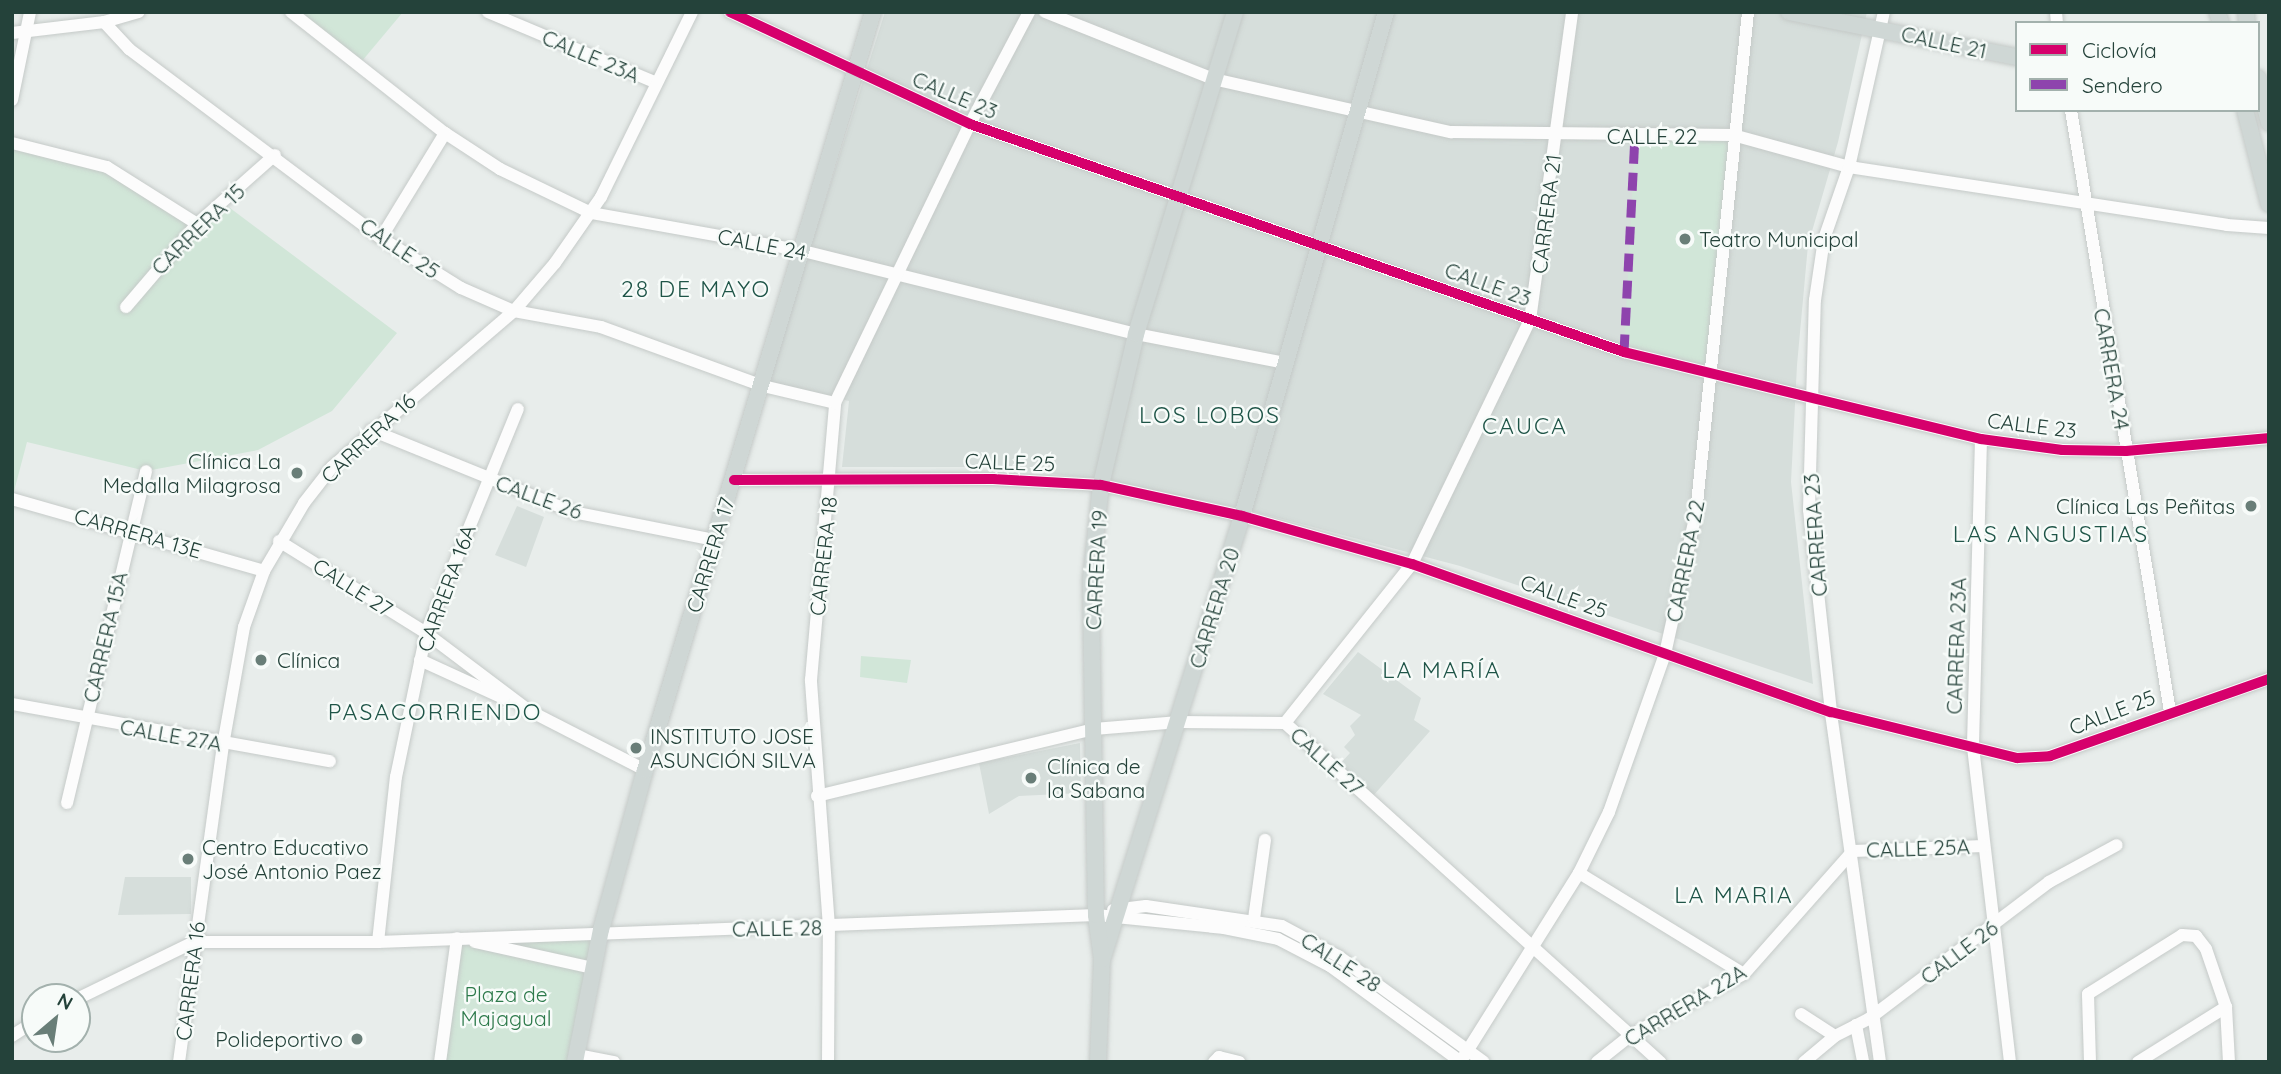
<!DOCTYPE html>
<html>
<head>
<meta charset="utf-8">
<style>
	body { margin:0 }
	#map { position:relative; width:2281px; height:1074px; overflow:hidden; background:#e8edeb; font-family:Quicksand,sans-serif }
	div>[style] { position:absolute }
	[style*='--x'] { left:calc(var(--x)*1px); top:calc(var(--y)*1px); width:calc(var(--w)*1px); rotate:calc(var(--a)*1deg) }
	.built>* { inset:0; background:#d6dedb }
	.green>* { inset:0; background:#d1e6d8 }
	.roads { filter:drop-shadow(0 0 2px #c5cac8) drop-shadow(0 0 2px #c5cac8) }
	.minor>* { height:12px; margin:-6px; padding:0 6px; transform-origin:6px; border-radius:6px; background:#fcfcfc }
	.major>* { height:16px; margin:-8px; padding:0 8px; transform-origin:8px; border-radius:8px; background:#cfd7d5 }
	.quiet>* { height:9px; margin-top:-4.5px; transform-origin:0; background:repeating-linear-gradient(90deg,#8e44ad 0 18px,transparent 0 27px) }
	.cycleway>* { height:10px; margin:-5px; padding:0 5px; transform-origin:5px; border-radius:5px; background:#d6006c }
	.dots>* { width:19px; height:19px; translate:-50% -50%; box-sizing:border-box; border:4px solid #f7fbf9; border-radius:50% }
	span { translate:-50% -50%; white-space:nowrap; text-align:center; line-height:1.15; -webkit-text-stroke:5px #f7fbf9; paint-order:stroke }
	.street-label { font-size:21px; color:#24423a }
	.poi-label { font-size:21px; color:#24423a }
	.left { translate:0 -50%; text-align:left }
	.right { translate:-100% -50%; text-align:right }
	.park-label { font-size:21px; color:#2d7a4b }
	.neighbourhood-label { font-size:23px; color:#1f5548; letter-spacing:2px }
	.frame { position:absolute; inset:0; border:14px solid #24423a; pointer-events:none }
	.legend { position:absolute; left:2015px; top:21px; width:245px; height:91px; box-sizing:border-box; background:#f7fbf9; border:2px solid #a3b1ad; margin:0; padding:9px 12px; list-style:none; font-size:21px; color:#24423a }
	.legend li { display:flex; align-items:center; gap:14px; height:35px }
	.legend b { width:35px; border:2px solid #a3b1ad }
	.north { position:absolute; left:21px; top:983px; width:70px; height:70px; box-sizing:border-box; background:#f7fbf9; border:2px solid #a3b1ad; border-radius:50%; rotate:29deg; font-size:19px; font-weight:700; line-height:28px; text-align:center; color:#24423a }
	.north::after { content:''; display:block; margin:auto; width:24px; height:32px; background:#697e78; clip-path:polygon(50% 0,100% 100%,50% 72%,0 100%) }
</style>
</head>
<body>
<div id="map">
	<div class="built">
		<i style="clip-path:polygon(885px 12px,1867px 12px,1838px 142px,1808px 245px,1797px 365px,1791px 482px,1813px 684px,1460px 566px,1244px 509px,1101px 479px,985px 467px,842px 467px,849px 401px,768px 381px)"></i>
		<i style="clip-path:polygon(517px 506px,544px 517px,526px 567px,495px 555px)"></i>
		<i style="clip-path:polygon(1358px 652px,1421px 698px,1414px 720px,1430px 731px,1373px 796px,1339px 765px,1350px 753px,1344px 747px,1355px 735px,1350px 726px,1361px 715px,1323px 694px)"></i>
		<i style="clip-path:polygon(1080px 743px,1081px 793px,1019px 796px,989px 814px,979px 763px)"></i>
		<i style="clip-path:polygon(125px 877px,191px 877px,191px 914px,118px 915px)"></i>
	</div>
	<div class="green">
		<i style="clip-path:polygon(290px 12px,403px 12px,357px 67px)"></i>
		<i style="clip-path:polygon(1733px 135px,1710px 370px,1624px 352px,1635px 137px)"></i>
		<i style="clip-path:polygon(12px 143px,107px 167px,197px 224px,222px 202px,397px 333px,332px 411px,258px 450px,146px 471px,27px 442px,12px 499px)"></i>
		<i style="clip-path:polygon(861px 656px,911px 660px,907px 683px,860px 677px)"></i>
		<i style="clip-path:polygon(601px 930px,575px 1062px,440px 1062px,457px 938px)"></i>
	</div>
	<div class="roads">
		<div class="minor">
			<i style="--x:291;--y:12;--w:196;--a:38.2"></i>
			<i style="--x:445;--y:133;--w:66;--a:33.2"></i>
			<i style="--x:500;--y:169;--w:101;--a:25.8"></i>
			<i style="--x:591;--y:213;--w:211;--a:10.1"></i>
			<i style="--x:799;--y:250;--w:347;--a:14"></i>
			<i style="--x:1136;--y:334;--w:152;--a:11"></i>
			<i style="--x:488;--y:12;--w:183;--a:22.8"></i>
			<i style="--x:730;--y:12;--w:265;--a:25"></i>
			<i style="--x:970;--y:124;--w:693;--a:19.22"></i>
			<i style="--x:1624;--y:352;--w:367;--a:13.7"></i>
			<i style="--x:1981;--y:439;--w:82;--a:7.7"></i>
			<i style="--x:2062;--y:450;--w:64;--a:0.9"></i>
			<i style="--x:2126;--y:451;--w:144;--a:-5.2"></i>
			<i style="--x:1045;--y:12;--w:181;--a:21.7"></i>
			<i style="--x:1213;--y:79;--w:244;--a:12.6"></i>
			<i style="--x:1451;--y:132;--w:282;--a:0.6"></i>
			<i style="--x:1733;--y:135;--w:120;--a:15.4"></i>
			<i style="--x:1849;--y:167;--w:382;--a:8.7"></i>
			<i style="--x:2227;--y:225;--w:42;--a:4.1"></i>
			<i style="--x:2056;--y:12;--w:11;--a:85"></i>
			<i style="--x:104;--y:22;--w:37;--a:47"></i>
			<i style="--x:129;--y:49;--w:315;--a:36.9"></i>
			<i style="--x:381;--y:238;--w:94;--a:32"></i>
			<i style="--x:461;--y:288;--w:58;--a:23.5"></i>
			<i style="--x:514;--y:311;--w:88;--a:10.4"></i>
			<i style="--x:601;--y:327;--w:172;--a:20"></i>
			<i style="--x:763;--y:386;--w:74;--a:13.3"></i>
			<i style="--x:12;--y:33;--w:93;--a:-6.8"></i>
			<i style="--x:104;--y:22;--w:36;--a:-16"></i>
			<i style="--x:12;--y:100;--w:90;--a:-78.4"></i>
			<i style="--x:2071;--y:110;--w:609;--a:80.65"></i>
			<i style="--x:12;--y:143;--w:98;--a:14.2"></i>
			<i style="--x:107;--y:167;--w:107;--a:32.3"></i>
			<i style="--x:381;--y:238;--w:123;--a:-58.6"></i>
			<i style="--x:126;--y:307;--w:109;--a:-49.5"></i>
			<i style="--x:197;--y:224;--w:104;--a:-41.5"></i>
			<i style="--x:371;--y:430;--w:218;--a:22.1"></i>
			<i style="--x:573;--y:512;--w:144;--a:11.2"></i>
			<i style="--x:1981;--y:439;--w:308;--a:91.5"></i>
			<i style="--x:1973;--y:747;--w:317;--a:83.3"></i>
			<i style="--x:734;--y:480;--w:259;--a:-0.2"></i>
			<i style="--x:993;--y:479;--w:108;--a:3.2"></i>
			<i style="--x:1101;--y:485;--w:144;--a:12.4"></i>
			<i style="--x:1242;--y:516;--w:177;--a:15.8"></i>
			<i style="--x:1412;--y:564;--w:444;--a:19.5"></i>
			<i style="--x:1831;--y:712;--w:192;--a:13.9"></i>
			<i style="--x:2017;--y:758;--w:33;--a:-3"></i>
			<i style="--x:2050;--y:756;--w:232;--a:-19.4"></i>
			<i style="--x:12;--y:499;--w:262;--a:15.9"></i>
			<i style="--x:279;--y:541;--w:173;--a:32"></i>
			<i style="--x:426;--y:633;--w:128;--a:37"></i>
			<i style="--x:420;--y:660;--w:94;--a:24.6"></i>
			<i style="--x:12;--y:704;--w:323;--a:10.2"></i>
			<i style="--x:522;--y:707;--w:138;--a:27.1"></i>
			<i style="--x:1285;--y:723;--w:203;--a:-51.4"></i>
			<i style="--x:1412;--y:564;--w:271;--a:-64.2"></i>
			<i style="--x:1530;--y:320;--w:311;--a:-82.2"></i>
			<i style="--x:817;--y:796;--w:285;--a:-13.6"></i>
			<i style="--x:1094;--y:729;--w:85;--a:-4.7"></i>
			<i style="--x:1179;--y:722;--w:106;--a:0.5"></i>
			<i style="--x:1285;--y:723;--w:506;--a:42.11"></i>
			<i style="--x:67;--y:803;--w:341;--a:-76.6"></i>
			<i style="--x:1853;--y:851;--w:131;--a:-2.2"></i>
			<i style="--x:1579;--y:873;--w:193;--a:31.5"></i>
			<i style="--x:1113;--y:910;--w:33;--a:-7"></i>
			<i style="--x:1146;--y:906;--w:137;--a:8.4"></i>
			<i style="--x:1282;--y:926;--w:64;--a:28.2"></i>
			<i style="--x:1338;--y:956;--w:180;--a:36"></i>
			<i style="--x:1254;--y:919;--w:80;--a:-82.1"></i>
			<i style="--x:378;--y:942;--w:166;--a:-83.8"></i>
			<i style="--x:396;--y:777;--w:147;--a:-78.2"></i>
			<i style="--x:426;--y:633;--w:242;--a:-67.7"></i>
			<i style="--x:475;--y:942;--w:121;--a:12.4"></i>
			<i style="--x:77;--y:999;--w:130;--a:-26"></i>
			<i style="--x:194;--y:942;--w:184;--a:0"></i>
			<i style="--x:378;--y:942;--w:719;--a:-2.15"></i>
			<i style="--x:1096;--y:915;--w:129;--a:5.8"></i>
			<i style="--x:1224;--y:928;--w:55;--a:11.5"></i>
			<i style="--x:1278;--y:939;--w:59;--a:27.4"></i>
			<i style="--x:1330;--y:966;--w:162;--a:36.2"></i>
			<i style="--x:1801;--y:1014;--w:40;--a:32.9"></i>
			<i style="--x:1856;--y:1025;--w:38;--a:79"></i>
			<i style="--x:12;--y:1036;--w:27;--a:-33"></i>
			<i style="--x:577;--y:1055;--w:38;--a:11"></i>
			<i style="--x:1461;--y:1061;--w:222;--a:-57.9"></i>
			<i style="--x:1579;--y:873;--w:68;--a:-63.8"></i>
			<i style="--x:1609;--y:812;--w:168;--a:-70.5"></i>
			<i style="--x:1665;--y:654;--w:144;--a:-77.6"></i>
			<i style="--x:1696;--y:513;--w:504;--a:-84.07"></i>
			<i style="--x:179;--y:1062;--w:320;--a:-82.1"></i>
			<i style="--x:223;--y:745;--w:120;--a:-79.9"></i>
			<i style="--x:244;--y:627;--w:59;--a:-70.3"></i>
			<i style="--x:264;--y:571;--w:79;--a:-59.5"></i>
			<i style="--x:304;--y:503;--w:46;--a:-52.1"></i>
			<i style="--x:332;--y:467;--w:240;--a:-40.6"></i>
			<i style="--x:514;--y:311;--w:63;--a:-49.5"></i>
			<i style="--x:555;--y:263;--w:80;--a:-55.1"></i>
			<i style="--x:601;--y:197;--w:206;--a:-63.8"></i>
			<i style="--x:440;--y:1062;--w:125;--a:-82.2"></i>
			<i style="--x:828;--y:1062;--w:135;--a:-89.6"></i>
			<i style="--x:829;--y:927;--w:248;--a:-94.2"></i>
			<i style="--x:811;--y:680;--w:278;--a:-85"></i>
			<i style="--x:835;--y:403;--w:310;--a:-64.2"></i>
			<i style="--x:970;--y:124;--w:127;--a:-62.2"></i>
			<i style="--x:1214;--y:1062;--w:7;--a:-45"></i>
			<i style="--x:1219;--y:1057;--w:21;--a:14"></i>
			<i style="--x:1597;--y:1062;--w:43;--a:-38.5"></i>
			<i style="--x:1631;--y:1035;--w:128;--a:-28.4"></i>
			<i style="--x:1744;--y:974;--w:164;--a:-48.5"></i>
			<i style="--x:1804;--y:1062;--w:40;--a:-40"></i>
			<i style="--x:1835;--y:1036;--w:39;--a:-27"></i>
			<i style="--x:1870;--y:1018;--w:225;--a:-37.2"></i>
			<i style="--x:2049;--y:882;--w:77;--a:-28.6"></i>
			<i style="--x:1880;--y:1062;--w:353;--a:-98"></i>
			<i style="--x:1831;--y:712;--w:203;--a:-96.2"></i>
			<i style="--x:1809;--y:510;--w:210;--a:-88.4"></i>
			<i style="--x:1815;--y:300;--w:62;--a:-81.6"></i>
			<i style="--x:1824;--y:239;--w:76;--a:-70.9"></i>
			<i style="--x:1849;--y:167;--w:159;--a:-77.3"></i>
			<i style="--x:2090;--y:1062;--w:68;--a:-91.7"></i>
			<i style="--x:2088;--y:994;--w:111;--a:-32.1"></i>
			<i style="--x:2182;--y:935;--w:14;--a:4"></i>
			<i style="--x:2196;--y:936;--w:16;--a:52"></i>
			<i style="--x:2206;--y:949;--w:61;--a:71"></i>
			<i style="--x:2226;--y:1007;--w:55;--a:86.9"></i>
			<i style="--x:2138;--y:1062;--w:104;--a:-32"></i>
		</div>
		<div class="major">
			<i style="--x:1789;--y:12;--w:232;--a:11.2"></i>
			<i style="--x:2217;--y:12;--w:12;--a:70"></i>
			<i style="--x:2246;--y:12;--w:11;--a:85"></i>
			<i style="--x:2258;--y:78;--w:46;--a:76.3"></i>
			<i style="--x:2245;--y:110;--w:97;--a:75.7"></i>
			<i style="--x:1103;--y:957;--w:462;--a:-72.5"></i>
			<i style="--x:1242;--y:516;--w:524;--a:-74.05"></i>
			<i style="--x:575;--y:1062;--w:135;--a:-78.9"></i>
			<i style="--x:601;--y:930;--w:166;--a:-74.6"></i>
			<i style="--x:645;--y:770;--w:792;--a:-73.26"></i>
			<i style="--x:1098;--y:1062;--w:103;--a:-87.8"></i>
			<i style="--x:1102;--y:959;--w:44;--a:-97.8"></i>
			<i style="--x:1096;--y:915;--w:337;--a:-90.9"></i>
			<i style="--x:1091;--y:578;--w:94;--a:-83.9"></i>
			<i style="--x:1101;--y:485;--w:155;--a:-76.9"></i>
			<i style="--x:1136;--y:334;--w:337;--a:-72.9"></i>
		</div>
	</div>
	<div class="quiet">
		<i style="--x:1624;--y:352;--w:215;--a:-87.1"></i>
	</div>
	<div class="cycleway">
		<i style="--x:730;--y:12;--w:265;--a:25"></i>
		<i style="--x:970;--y:124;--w:693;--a:19.22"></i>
		<i style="--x:1624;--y:352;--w:367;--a:13.7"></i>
		<i style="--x:1981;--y:439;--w:82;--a:7.7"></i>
		<i style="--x:2062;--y:450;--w:64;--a:0.9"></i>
		<i style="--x:2126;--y:451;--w:144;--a:-5.2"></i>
		<i style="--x:734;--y:480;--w:259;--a:-0.2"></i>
		<i style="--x:993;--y:479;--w:108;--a:3.2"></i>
		<i style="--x:1101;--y:485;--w:144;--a:12.4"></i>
		<i style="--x:1242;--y:516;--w:177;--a:15.8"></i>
		<i style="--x:1412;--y:564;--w:444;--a:19.5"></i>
		<i style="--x:1831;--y:712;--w:192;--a:13.9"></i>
		<i style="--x:2017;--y:758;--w:33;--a:-3"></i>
		<i style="--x:2050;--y:756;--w:232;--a:-19.4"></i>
	</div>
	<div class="dots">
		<i style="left:1685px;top:239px;background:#697e78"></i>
		<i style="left:297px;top:473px;background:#697e78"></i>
		<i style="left:2251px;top:506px;background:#697e78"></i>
		<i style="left:261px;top:660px;background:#697e78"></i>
		<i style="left:636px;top:748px;background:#697e78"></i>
		<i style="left:1031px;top:778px;background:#697e78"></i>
		<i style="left:188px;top:859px;background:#697e78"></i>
		<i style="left:357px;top:1039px;background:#697e78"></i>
	</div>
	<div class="street-label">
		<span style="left:1944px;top:42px;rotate:12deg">CALLE 21</span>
		<span style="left:591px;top:56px;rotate:23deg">CALLE 23A</span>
		<span style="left:955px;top:95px;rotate:23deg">CALLE 23</span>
		<span style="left:1652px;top:136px">CALLE 22</span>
		<span style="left:1546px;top:214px;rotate:-83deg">CARRERA 21</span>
		<span style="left:198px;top:229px;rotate:-44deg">CARRERA 15</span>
		<span style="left:762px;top:244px;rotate:11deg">CALLE 24</span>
		<span style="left:400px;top:248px;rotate:34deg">CALLE 25</span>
		<span style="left:1488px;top:284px;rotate:20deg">CALLE 23</span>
		<span style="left:2112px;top:369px;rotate:80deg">CARRERA 24</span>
		<span style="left:2032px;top:425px;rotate:7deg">CALLE 23</span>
		<span style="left:368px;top:438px;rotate:-43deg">CARRERA 16</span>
		<span style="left:1010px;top:462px;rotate:2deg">CALLE 25</span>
		<span style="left:539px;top:497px;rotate:20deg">CALLE 26</span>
		<span style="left:138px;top:533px;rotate:16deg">CARRERA 13E</span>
		<span style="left:1815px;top:535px;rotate:-94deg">CARRERA 23</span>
		<span style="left:710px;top:555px;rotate:-73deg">CARRERA 17</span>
		<span style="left:823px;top:556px;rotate:-84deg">CARRERA 18</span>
		<span style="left:1685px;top:561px;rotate:-79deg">CARRERA 22</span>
		<span style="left:1096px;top:570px;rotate:-87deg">CARRERA 19</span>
		<span style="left:353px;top:587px;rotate:32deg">CALLE 27</span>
		<span style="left:446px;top:588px;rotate:-70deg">CARRERA 16A</span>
		<span style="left:1564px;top:596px;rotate:20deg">CALLE 25</span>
		<span style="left:1214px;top:608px;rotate:-73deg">CARRERA 20</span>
		<span style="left:105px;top:637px;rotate:-77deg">CARRERA 15A</span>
		<span style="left:1956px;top:646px;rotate:-88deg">CARRERA 23A</span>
		<span style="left:2112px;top:712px;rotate:-21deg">CALLE 25</span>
		<span style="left:171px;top:735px;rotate:10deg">CALLE 27A</span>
		<span style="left:1327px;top:761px;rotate:42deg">CALLE 27</span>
		<span style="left:1918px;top:848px;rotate:-2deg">CALLE 25A</span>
		<span style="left:777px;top:928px;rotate:-1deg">CALLE 28</span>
		<span style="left:1959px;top:952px;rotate:-37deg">CALLE 26</span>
		<span style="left:1341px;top:962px;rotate:33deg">CALLE 28</span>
		<span style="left:190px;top:981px;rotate:-83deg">CARRERA 16</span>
		<span style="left:1685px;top:1005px;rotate:-31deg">CARRERA 22A</span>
	</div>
	<div class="poi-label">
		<span class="left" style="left:1699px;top:239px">Teatro Municipal</span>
		<span class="right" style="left:281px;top:473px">Clínica La<br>Medalla Milagrosa</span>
		<span class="right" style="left:2235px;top:506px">Clínica Las Peñitas</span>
		<span class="left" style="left:277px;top:660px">Clínica</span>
		<span class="left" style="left:650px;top:748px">INSTITUTO JOSE<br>ASUNCIÓN SILVA</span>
		<span class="left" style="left:1047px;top:778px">Clínica de<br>la Sabana</span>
		<span class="left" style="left:202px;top:859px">Centro Educativo<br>José Antonio Paez</span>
		<span class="right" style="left:343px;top:1039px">Polideportivo</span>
	</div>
	<div class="park-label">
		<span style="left:506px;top:1006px">Plaza de<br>Majagual</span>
	</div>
	<div class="neighbourhood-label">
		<span style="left:696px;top:289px">28 DE MAYO</span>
		<span style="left:1210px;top:415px">LOS LOBOS</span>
		<span style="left:1525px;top:426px">CAUCA</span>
		<span style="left:2051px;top:534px">LAS ANGUSTIAS</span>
		<span style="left:1442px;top:670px">LA MARÍA</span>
		<span style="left:435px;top:712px">PASACORRIENDO</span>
		<span style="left:1734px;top:895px">LA MARIA</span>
	</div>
	<div class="frame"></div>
	<ul class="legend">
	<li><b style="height:9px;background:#d6006c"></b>Ciclovía</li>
	<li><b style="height:9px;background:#8e44ad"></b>Sendero</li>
	</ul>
	<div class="north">N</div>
</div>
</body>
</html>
